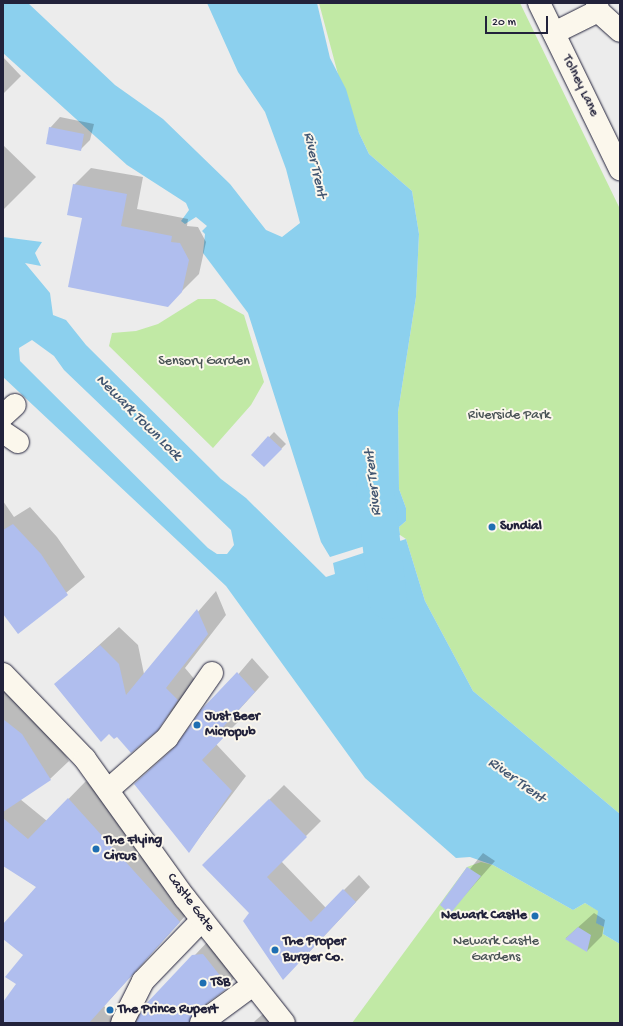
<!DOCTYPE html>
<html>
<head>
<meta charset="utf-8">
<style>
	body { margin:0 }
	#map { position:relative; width:623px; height:1026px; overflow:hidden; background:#ececec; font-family:"Gochi Hand",sans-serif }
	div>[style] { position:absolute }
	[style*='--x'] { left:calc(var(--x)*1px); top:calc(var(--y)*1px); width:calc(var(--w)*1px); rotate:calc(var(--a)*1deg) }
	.green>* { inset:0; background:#c1e9a5 }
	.water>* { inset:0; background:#8cd0ee }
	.shadow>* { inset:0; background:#0003 }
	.river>* { height:38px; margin:-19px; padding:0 19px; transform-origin:19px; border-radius:19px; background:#8cd0ee }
	.building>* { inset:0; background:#b0beee }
	.roads { filter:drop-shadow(0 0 1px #22223b) drop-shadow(0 0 1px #22223b) }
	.minor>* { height:22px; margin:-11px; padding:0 11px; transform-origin:11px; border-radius:11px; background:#fbf7ec }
	.major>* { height:22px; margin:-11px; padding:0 11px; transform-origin:11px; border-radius:11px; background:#fbf7ec }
	.dots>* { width:11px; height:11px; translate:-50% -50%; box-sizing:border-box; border:2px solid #fbf7ec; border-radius:50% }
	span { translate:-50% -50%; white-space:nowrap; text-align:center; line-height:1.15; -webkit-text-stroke:4px #fbf7ec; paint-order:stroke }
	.street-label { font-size:14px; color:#22223b }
	.park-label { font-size:14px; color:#4a5456 }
	.poi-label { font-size:14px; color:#22223b; font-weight:700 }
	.left { translate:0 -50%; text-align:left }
	.right { translate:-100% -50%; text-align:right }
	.water-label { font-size:15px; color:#425671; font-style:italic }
	.frame { position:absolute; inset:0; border:4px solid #22223b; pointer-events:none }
	.scale { position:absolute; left:485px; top:16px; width:63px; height:18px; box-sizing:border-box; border:2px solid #22223b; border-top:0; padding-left:5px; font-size:12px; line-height:14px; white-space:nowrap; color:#22223b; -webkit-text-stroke:3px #fbf7ec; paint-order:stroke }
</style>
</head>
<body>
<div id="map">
	<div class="green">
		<i style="clip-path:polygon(319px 3px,520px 3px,620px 209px,620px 814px,473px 691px,425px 601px,406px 539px,400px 535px,399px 527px,406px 521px,406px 508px,399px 489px,398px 412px,416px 297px,419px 234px,412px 191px,369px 154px,359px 133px,339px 78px)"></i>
		<i style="clip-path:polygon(198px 299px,215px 299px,244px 315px,264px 382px,251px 405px,213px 448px,109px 346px,112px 333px,136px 331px,158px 324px)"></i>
		<i style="clip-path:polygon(481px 862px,493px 865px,573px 910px,585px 903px,599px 911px,597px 923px,604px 927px,603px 934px,620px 944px,620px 1023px,352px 1023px,467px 867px)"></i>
	</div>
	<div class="water">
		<i style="clip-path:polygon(3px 3px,28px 3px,115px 85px,163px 119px,230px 184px,266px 230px,282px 237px,300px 223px,286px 169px,265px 112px,238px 72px,207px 3px,317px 3px,330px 58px,346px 89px,359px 133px,369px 154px,412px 191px,419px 234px,416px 297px,398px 412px,399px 489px,406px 508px,406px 521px,399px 527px,400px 535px,330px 557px,321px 542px,248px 313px,203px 253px,205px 234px,202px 231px,207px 226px,196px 217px,185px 224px,181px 221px,189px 210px,186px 203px,127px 165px,3px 53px)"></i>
		<i style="clip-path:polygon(evenodd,3px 237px,42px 242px,35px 253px,41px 266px,25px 263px,50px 293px,53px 315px,66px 320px,86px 345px,221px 479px,246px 498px,326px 577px,335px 574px,333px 563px,406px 539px,425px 601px,473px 691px,620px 814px,620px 944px,603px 934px,604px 927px,596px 923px,598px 911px,585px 903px,573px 910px,493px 865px,470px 857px,456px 858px,365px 778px,226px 586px,3px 377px,3px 237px,32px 340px,54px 356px,64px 370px,231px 530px,234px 545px,227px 554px,217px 554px,208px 548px,20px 361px,19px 348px,32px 340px)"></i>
	</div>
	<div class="shadow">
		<i style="clip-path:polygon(3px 57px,21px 76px,3px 94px)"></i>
		<i style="clip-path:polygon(60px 117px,94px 124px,90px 140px,80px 150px,50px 128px)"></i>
		<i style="clip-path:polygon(3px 145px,36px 177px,3px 210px)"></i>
		<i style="clip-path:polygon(91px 168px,143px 177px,137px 209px,188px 219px,187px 226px,198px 227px,206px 242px,199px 274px,168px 305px,83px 217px,74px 185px)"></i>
		<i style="clip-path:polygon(274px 432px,286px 444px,264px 466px,252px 455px)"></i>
		<i style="clip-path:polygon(3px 501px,14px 517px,30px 507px,57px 537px,85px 577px,18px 633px,3px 612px)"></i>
		<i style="clip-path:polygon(216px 591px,226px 615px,185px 668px,196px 681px,157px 729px,117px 735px,56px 684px,119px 627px,138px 645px,144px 674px)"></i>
		<i style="clip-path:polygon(252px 658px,269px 677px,237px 712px,242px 718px,216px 744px,246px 776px,189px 851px,135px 784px,180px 743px)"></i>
		<i style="clip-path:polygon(3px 691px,40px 716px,69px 761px,50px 779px,20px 799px,47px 821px,86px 781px,197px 903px,104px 1006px,122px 1023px,3px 1023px,3px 1004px,18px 984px,24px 955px,3px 938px,3px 926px,37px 887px,3px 865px)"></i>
		<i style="clip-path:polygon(284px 785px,321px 821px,281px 861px,326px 908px,359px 875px,370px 887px,298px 964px,204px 865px)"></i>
		<i style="clip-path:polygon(483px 853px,495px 861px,450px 912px,441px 905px)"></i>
		<i style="clip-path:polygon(594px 913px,605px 920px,602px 936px,587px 951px,566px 938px)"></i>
		<i style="clip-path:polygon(211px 938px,246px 968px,207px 1003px,198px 1023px,131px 1023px)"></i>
		<i style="clip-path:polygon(276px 1003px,291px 1023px,253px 1023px,256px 1020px)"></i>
	</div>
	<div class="river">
		<i style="--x:375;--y:489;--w:112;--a:83.3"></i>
	</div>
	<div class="building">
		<i style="clip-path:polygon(49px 127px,84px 134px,81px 151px,46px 144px)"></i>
		<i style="clip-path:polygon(73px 184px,127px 194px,121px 226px,172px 236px,171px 242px,180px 243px,189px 260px,182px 292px,168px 307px,68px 287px,82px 218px,67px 215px)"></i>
		<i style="clip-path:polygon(268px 436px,282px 449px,264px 467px,251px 455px)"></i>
		<i style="clip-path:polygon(13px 524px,41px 554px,68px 595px,18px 634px,3px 614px,3px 530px)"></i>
		<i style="clip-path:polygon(197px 609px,208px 634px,166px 688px,178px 700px,158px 730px,131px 753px,117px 737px,114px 739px,109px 734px,101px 742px,54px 684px,100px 645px,119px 664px,126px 695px)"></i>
		<i style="clip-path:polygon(237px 672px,255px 692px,223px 727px,228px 733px,202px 760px,232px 791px,189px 853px,134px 784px,175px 747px,201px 710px)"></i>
		<i style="clip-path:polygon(3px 719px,22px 734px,51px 780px,3px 812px)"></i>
		<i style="clip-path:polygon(68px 798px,180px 922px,89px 1023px,3px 1023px,3px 1002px,16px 984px,5px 977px,23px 955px,3px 939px,3px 924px,36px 887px,3px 866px,3px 818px,28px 839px)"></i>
		<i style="clip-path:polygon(269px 799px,307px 837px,267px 877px,311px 922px,343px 889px,356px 902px,283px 980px,243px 921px,249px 913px,202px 865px)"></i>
		<i style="clip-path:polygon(467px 867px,481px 876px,450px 914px,440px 905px)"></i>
		<i style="clip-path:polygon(578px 927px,591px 935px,587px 952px,565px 939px)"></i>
		<i style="clip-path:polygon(203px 954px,229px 987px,194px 1013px,189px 1023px,136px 1023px,144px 1006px,192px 955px)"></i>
	</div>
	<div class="roads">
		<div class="minor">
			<i style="--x:539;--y:3;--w:185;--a:64"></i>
			<i style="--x:597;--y:3;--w:8;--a:83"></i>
			<i style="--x:598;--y:11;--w:30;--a:42"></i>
			<i style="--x:554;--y:33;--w:49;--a:-26.6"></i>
			<i style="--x:3;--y:416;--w:16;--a:-43"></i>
			<i style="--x:3;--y:432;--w:18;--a:34"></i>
			<i style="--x:108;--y:790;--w:79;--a:-41.4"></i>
			<i style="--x:167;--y:738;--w:79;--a:-55.3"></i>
			<i style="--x:122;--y:1023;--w:47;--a:-63.4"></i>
			<i style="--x:143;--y:981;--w:85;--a:-46"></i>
			<i style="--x:201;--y:1023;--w:64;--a:-36.2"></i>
		</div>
		<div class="major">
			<i style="--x:3;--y:674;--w:118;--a:46"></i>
			<i style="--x:85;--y:759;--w:171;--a:54.3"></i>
			<i style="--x:185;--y:898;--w:159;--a:51.6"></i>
		</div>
	</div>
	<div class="dots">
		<i style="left:492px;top:527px;background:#1f6fb2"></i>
		<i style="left:197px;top:725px;background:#1f6fb2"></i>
		<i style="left:96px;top:849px;background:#1f6fb2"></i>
		<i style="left:535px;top:916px;background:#1f6fb2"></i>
		<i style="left:275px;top:950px;background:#1f6fb2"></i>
		<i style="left:203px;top:983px;background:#1f6fb2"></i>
		<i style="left:110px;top:1010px;background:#1f6fb2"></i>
	</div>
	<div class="street-label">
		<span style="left:580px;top:86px;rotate:64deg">Tolney Lane</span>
		<span style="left:190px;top:903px;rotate:53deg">Castle Gate</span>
	</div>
	<div class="park-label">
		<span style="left:204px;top:362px">Sensory Garden</span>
		<span style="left:509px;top:416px">Riverside Park</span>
		<span style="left:496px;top:950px">Newark Castle<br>Gardens</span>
	</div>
	<div class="poi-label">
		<span class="left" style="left:500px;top:527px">Sundial</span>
		<span class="left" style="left:205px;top:725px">Just Beer<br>Micropub</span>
		<span class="left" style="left:104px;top:849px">The Flying<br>Circus</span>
		<span class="right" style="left:527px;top:916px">Newark Castle</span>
		<span class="left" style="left:283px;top:950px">The Proper<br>Burger Co.</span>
		<span class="left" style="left:211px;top:983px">TSB</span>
		<span class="left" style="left:118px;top:1010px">The Prince Rupert</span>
	</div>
	<div class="water-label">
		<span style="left:314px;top:165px;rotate:78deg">River Trent</span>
		<span style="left:138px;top:418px;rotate:45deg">Newark Town Lock</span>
		<span style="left:374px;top:483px;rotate:-96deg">River Trent</span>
		<span style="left:516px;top:781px;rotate:36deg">River Trent</span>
	</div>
	<div class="frame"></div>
	<div class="scale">20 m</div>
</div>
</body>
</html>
